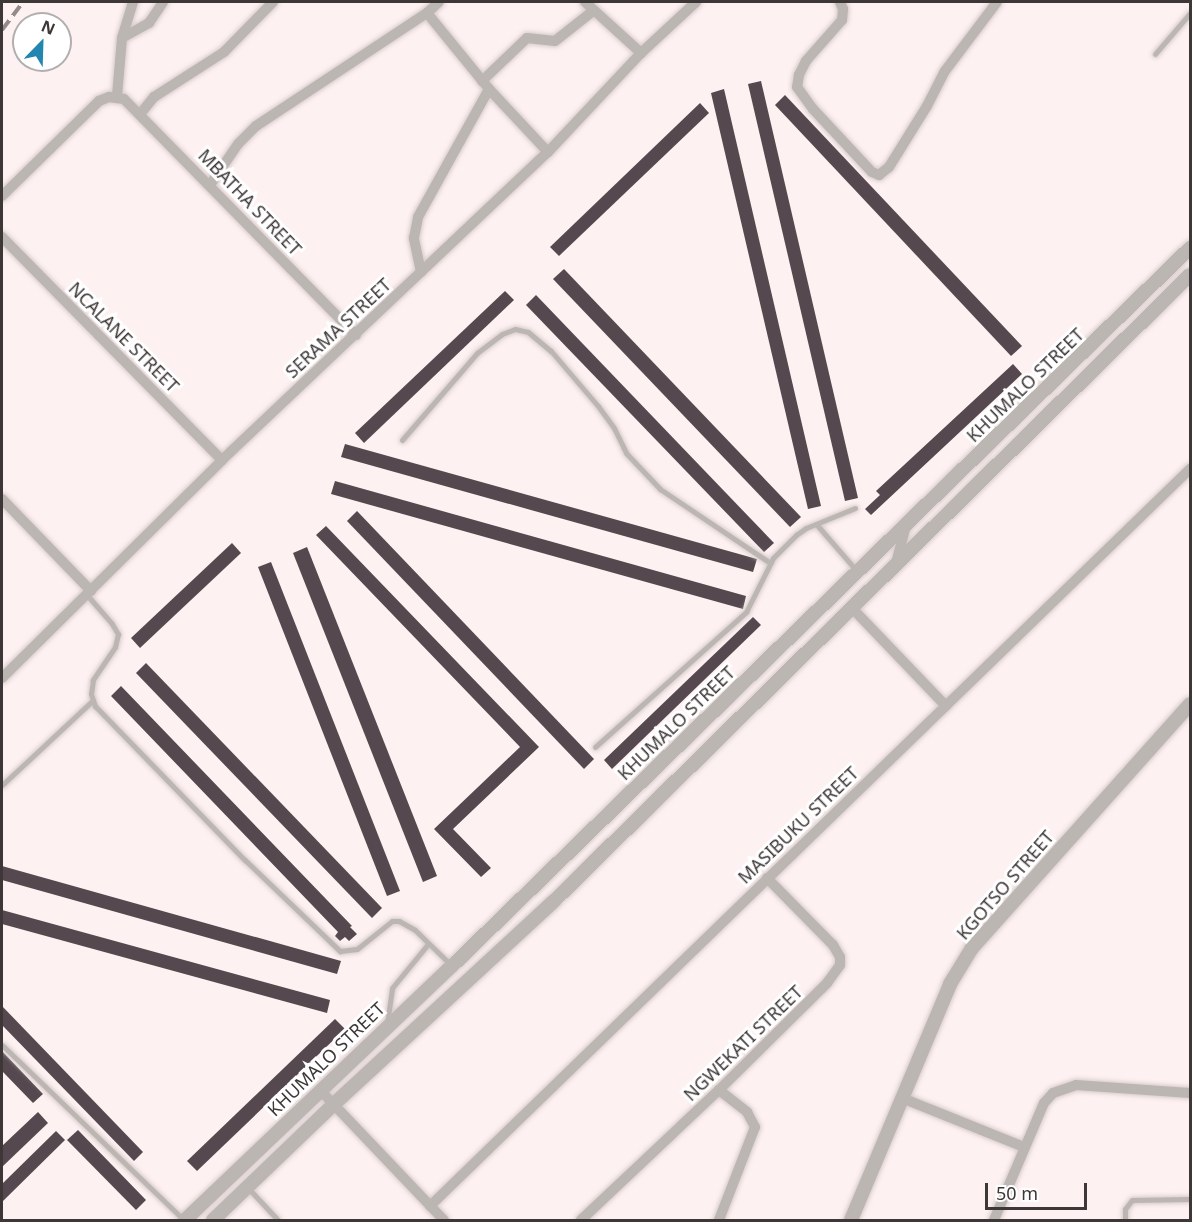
<!DOCTYPE html>
<html>
<head>
<meta charset="utf-8">
<style>
	body { margin:0 }
	#map { position:relative; width:1192px; height:1222px; overflow:hidden; background:#fef1f1; font-family:"Noto Sans",sans-serif }
	div>[style] { position:absolute }
	[style*='--x'] { left:calc(var(--x)*1px); top:calc(var(--y)*1px); width:calc(var(--w)*1px); rotate:calc(var(--a)*1deg) }
	.building>* { inset:0; background:#55494f }
	.roads { filter:drop-shadow(0 0 2px #d8cccc) drop-shadow(0 0 2px #d8cccc) }
	.service>* { height:5px; margin:-2.5px; padding:0 2.5px; transform-origin:2.5px; border-radius:2.5px; background:#bcb6b3 }
	.minor>* { height:10px; margin:-5px; padding:0 5px; transform-origin:5px; border-radius:5px; background:#bcb6b3 }
	.tertiary>* { height:14px; margin:-7px; padding:0 7px; transform-origin:7px; border-radius:7px; background:#bcb6b3 }
	.rail>* { height:4px; margin-top:-2px; transform-origin:0; background:repeating-linear-gradient(90deg,#948a8a 0 12px,transparent 0 18px) }
	span { translate:-50% -50%; white-space:nowrap; text-align:center; line-height:1.15; -webkit-text-stroke:6px #fff; paint-order:stroke }
	.street-label { font-size:18px; color:#3e3737 }
	.frame { position:absolute; inset:0; border:3px solid #3e3737; pointer-events:none }
	.north { position:absolute; left:12px; top:12px; width:60px; height:60px; box-sizing:border-box; background:#fff; border:2px solid #b2afaf; border-radius:50%; rotate:23deg; font-size:16px; font-weight:700; line-height:24px; text-align:center; color:#3e3737 }
	.north::after { content:''; display:block; margin:auto; width:21px; height:27px; background:#2186b0; clip-path:polygon(50% 0,100% 100%,50% 72%,0 100%) }
	.scale { position:absolute; left:985px; top:1183px; width:102px; height:27px; box-sizing:border-box; border:3px solid #3e3737; border-top:0; padding-left:8px; font-size:18px; line-height:21px; white-space:nowrap; color:#3e3737; -webkit-text-stroke:4px #fff; paint-order:stroke }
</style>
</head>
<body>
<div id="map">
	<div class="building">
		<i style="clip-path:polygon(761px 81px,858px 498px,845px 501px,748px 84px)"></i>
		<i style="clip-path:polygon(724px 89px,821px 506px,808px 509px,711px 93px)"></i>
		<i style="clip-path:polygon(785px 95px,1022px 346px,1011px 356px,775px 105px)"></i>
		<i style="clip-path:polygon(700px 103px,709px 113px,559px 256px,550px 247px)"></i>
		<i style="clip-path:polygon(564px 269px,801px 517px,790px 527px,553px 279px)"></i>
		<i style="clip-path:polygon(505px 291px,514px 300px,364px 443px,355px 433px)"></i>
		<i style="clip-path:polygon(536px 295px,774px 543px,764px 552px,526px 305px)"></i>
		<i style="clip-path:polygon(1013px 364px,1022px 374px,871px 515px,865px 509px,880px 495px,876px 491px)"></i>
		<i style="clip-path:polygon(345px 444px,757px 559px,753px 572px,341px 457px)"></i>
		<i style="clip-path:polygon(335px 481px,746px 596px,743px 609px,331px 494px)"></i>
		<i style="clip-path:polygon(357px 511px,594px 759px,584px 769px,347px 521px)"></i>
		<i style="clip-path:polygon(326px 526px,539px 747px,453px 829px,491px 868px,481px 877px,434px 829px,520px 747px,316px 535px)"></i>
		<i style="clip-path:polygon(232px 543px,241px 553px,140px 648px,131px 638px)"></i>
		<i style="clip-path:polygon(307px 547px,437px 876px,423px 882px,293px 553px)"></i>
		<i style="clip-path:polygon(271px 562px,400px 891px,387px 896px,258px 567px)"></i>
		<i style="clip-path:polygon(753px 617px,761px 625px,612px 769px,604px 760px)"></i>
		<i style="clip-path:polygon(146px 663px,382px 908px,372px 918px,136px 673px)"></i>
		<i style="clip-path:polygon(121px 686px,352px 926px,350px 927px,357px 934px,349px 941px,345px 937px,340px 941px,335px 936px,338px 932px,111px 696px)"></i>
		<i style="clip-path:polygon(2px 866px,341px 961px,337px 974px,2px 880px)"></i>
		<i style="clip-path:polygon(2px 910px,330px 1000px,327px 1013px,2px 924px)"></i>
		<i style="clip-path:polygon(2px 1006px,143px 1152px,134px 1161px,2px 1025px)"></i>
		<i style="clip-path:polygon(335px 1019px,345px 1029px,197px 1171px,187px 1161px)"></i>
		<i style="clip-path:polygon(2px 1051px,43px 1094px,33px 1103px,2px 1071px)"></i>
		<i style="clip-path:polygon(38px 1112px,48px 1123px,2px 1167px,2px 1146px)"></i>
		<i style="clip-path:polygon(78px 1130px,146px 1200px,136px 1210px,67px 1140px)"></i>
		<i style="clip-path:polygon(56px 1131px,65px 1140px,2px 1202px,2px 1184px)"></i>
	</div>
	<div class="roads">
		<div class="service">
			<i style="--x:1155;--y:54;--w:54;--a:-49.5"></i>
			<i style="--x:402;--y:440;--w:115;--a:-49.2"></i>
			<i style="--x:477;--y:353;--w:31;--a:-37"></i>
			<i style="--x:502;--y:334;--w:14;--a:-21"></i>
			<i style="--x:515;--y:329;--w:13;--a:13"></i>
			<i style="--x:528;--y:332;--w:30;--a:40"></i>
			<i style="--x:551;--y:351;--w:72;--a:49.5"></i>
			<i style="--x:598;--y:406;--w:27;--a:54"></i>
			<i style="--x:614;--y:428;--w:28;--a:64"></i>
			<i style="--x:626;--y:453;--w:50;--a:46.6"></i>
			<i style="--x:660;--y:489;--w:133;--a:33.9"></i>
			<i style="--x:817;--y:525;--w:60;--a:49.1"></i>
			<i style="--x:87;--y:595;--w:38;--a:49"></i>
			<i style="--x:112;--y:624;--w:12;--a:59"></i>
			<i style="--x:118;--y:634;--w:13;--a:103"></i>
			<i style="--x:115;--y:647;--w:40;--a:124"></i>
			<i style="--x:93;--y:680;--w:14;--a:98"></i>
			<i style="--x:91;--y:694;--w:13;--a:72"></i>
			<i style="--x:95;--y:706;--w:215;--a:45.8"></i>
			<i style="--x:245;--y:860;--w:132;--a:43.8"></i>
			<i style="--x:340;--y:951;--w:17;--a:-7"></i>
			<i style="--x:357;--y:949;--w:45;--a:-38.7"></i>
			<i style="--x:392;--y:921;--w:7;--a:0"></i>
			<i style="--x:399;--y:921;--w:18;--a:29"></i>
			<i style="--x:415;--y:930;--w:52;--a:44.2"></i>
			<i style="--x:595;--y:747;--w:203;--a:-41.8"></i>
			<i style="--x:746;--y:612;--w:60;--a:-63.4"></i>
			<i style="--x:773;--y:558;--w:33;--a:-45"></i>
			<i style="--x:796;--y:535;--w:12;--a:-35"></i>
			<i style="--x:806;--y:528;--w:53;--a:-22.2"></i>
			<i style="--x:2;--y:785;--w:123;--a:-43"></i>
			<i style="--x:387;--y:1024;--w:36;--a:-82"></i>
			<i style="--x:392;--y:988;--w:57;--a:-50.7"></i>
			<i style="--x:2;--y:1045;--w:252;--a:43.9"></i>
			<i style="--x:249;--y:1189;--w:42;--a:46.9"></i>
			<i style="--x:1125;--y:1220;--w:11;--a:-90"></i>
			<i style="--x:1125;--y:1209;--w:11;--a:-52"></i>
			<i style="--x:1132;--y:1200;--w:58;--a:-1"></i>
		</div>
		<div class="minor">
			<i style="--x:585;--y:2;--w:76;--a:42.3"></i>
			<i style="--x:840;--y:2;--w:8;--a:67"></i>
			<i style="--x:843;--y:9;--w:11;--a:95"></i>
			<i style="--x:842;--y:20;--w:55;--a:131.3"></i>
			<i style="--x:806;--y:61;--w:16;--a:117"></i>
			<i style="--x:799;--y:75;--w:12;--a:99"></i>
			<i style="--x:797;--y:87;--w:27;--a:54"></i>
			<i style="--x:813;--y:109;--w:86;--a:46.9"></i>
			<i style="--x:872;--y:172;--w:8;--a:23"></i>
			<i style="--x:879;--y:175;--w:13;--a:-39"></i>
			<i style="--x:889;--y:167;--w:72;--a:-58.1"></i>
			<i style="--x:927;--y:106;--w:39;--a:-63"></i>
			<i style="--x:945;--y:71;--w:86;--a:-53"></i>
			<i style="--x:427;--y:13;--w:98;--a:50.8"></i>
			<i style="--x:489;--y:89;--w:86;--a:46.9"></i>
			<i style="--x:122;--y:38;--w:31;--a:-29"></i>
			<i style="--x:149;--y:23;--w:25;--a:-56"></i>
			<i style="--x:482;--y:81;--w:62;--a:-43.7"></i>
			<i style="--x:527;--y:38;--w:28;--a:6"></i>
			<i style="--x:555;--y:41;--w:48;--a:-38.3"></i>
			<i style="--x:117;--y:96;--w:58;--a:-85.1"></i>
			<i style="--x:122;--y:38;--w:38;--a:-73"></i>
			<i style="--x:141;--y:113;--w:21;--a:-51"></i>
			<i style="--x:154;--y:97;--w:83;--a:-32.7"></i>
			<i style="--x:224;--y:52;--w:70;--a:-45.6"></i>
			<i style="--x:210;--y:185;--w:50;--a:-55.7"></i>
			<i style="--x:238;--y:144;--w:25;--a:-45"></i>
			<i style="--x:256;--y:126;--w:205;--a:-33.5"></i>
			<i style="--x:427;--y:13;--w:16;--a:-43"></i>
			<i style="--x:2;--y:196;--w:136;--a:-44.4"></i>
			<i style="--x:99;--y:101;--w:11;--a:-22"></i>
			<i style="--x:109;--y:97;--w:15;--a:8"></i>
			<i style="--x:124;--y:99;--w:331;--a:45.5"></i>
			<i style="--x:2;--y:237;--w:313;--a:45.4"></i>
			<i style="--x:421;--y:272;--w:35;--a:-102"></i>
			<i style="--x:414;--y:238;--w:21;--a:-79"></i>
			<i style="--x:418;--y:217;--w:146;--a:-61"></i>
			<i style="--x:2;--y:499;--w:128;--a:45.9"></i>
			<i style="--x:896;--y:563;--w:39;--a:-75"></i>
			<i style="--x:851;--y:607;--w:137;--a:46.2"></i>
			<i style="--x:2;--y:678;--w:310;--a:-44.7"></i>
			<i style="--x:222;--y:460;--w:448;--a:-43.4"></i>
			<i style="--x:548;--y:152;--w:136;--a:-46.8"></i>
			<i style="--x:641;--y:53;--w:75;--a:-42.8"></i>
			<i style="--x:320;--y:1090;--w:180;--a:46.4"></i>
			<i style="--x:719;--y:1090;--w:36;--a:38"></i>
			<i style="--x:747;--y:1112;--w:17;--a:62"></i>
			<i style="--x:755;--y:1127;--w:100;--a:111.2"></i>
			<i style="--x:902;--y:1098;--w:131;--a:21.9"></i>
			<i style="--x:430;--y:1206;--w:1059;--a:-44.12"></i>
			<i style="--x:581;--y:1220;--w:190;--a:-43.3"></i>
			<i style="--x:719;--y:1090;--w:152;--a:-44.7"></i>
			<i style="--x:827;--y:983;--w:22;--a:-54"></i>
			<i style="--x:840;--y:965;--w:8;--a:-90"></i>
			<i style="--x:840;--y:957;--w:14;--a:-120"></i>
			<i style="--x:833;--y:945;--w:94;--a:-134.6"></i>
			<i style="--x:994;--y:1220;--w:127;--a:-66.9"></i>
			<i style="--x:1044;--y:1103;--w:13;--a:-48"></i>
			<i style="--x:1053;--y:1093;--w:24;--a:-19"></i>
			<i style="--x:1076;--y:1085;--w:114;--a:4"></i>
		</div>
		<div class="tertiary">
			<i style="--x:185;--y:1220;--w:369;--a:-43.6"></i>
			<i style="--x:452;--y:966;--w:1030;--a:-44.21"></i>
			<i style="--x:213;--y:1220;--w:168;--a:-43.8"></i>
			<i style="--x:334;--y:1104;--w:299;--a:-42.7"></i>
			<i style="--x:554;--y:901;--w:892;--a:-44.55"></i>
			<i style="--x:851;--y:1220;--w:256;--a:-67.2"></i>
			<i style="--x:950;--y:984;--w:42;--a:-58.6"></i>
			<i style="--x:972;--y:948;--w:327;--a:-48.2"></i>
		</div>
	</div>
	<div class="rail">
		<i style="--x:2;--y:30;--w:35;--a:-53"></i>
	</div>
	<div class="street-label">
		<span style="left:250px;top:202px;rotate:46deg">MBATHA STREET</span>
		<span style="left:338px;top:328px;rotate:-43deg">SERAMA STREET</span>
		<span style="left:124px;top:337px;rotate:45deg">NCALANE STREET</span>
		<span style="left:1025px;top:385px;rotate:-44deg">KHUMALO STREET</span>
		<span style="left:676px;top:723px;rotate:-44deg">KHUMALO STREET</span>
		<span style="left:798px;top:825px;rotate:-44deg">MASIBUKU STREET</span>
		<span style="left:1005px;top:885px;rotate:-49deg">KGOTSO STREET</span>
		<span style="left:743px;top:1043px;rotate:-44deg">NGWEKATI STREET</span>
		<span style="left:326px;top:1059px;rotate:-44deg">KHUMALO STREET</span>
	</div>
	<div class="frame"></div>
	<div class="north">N</div>
	<div class="scale">50 m</div>
</div>
</body>
</html>
